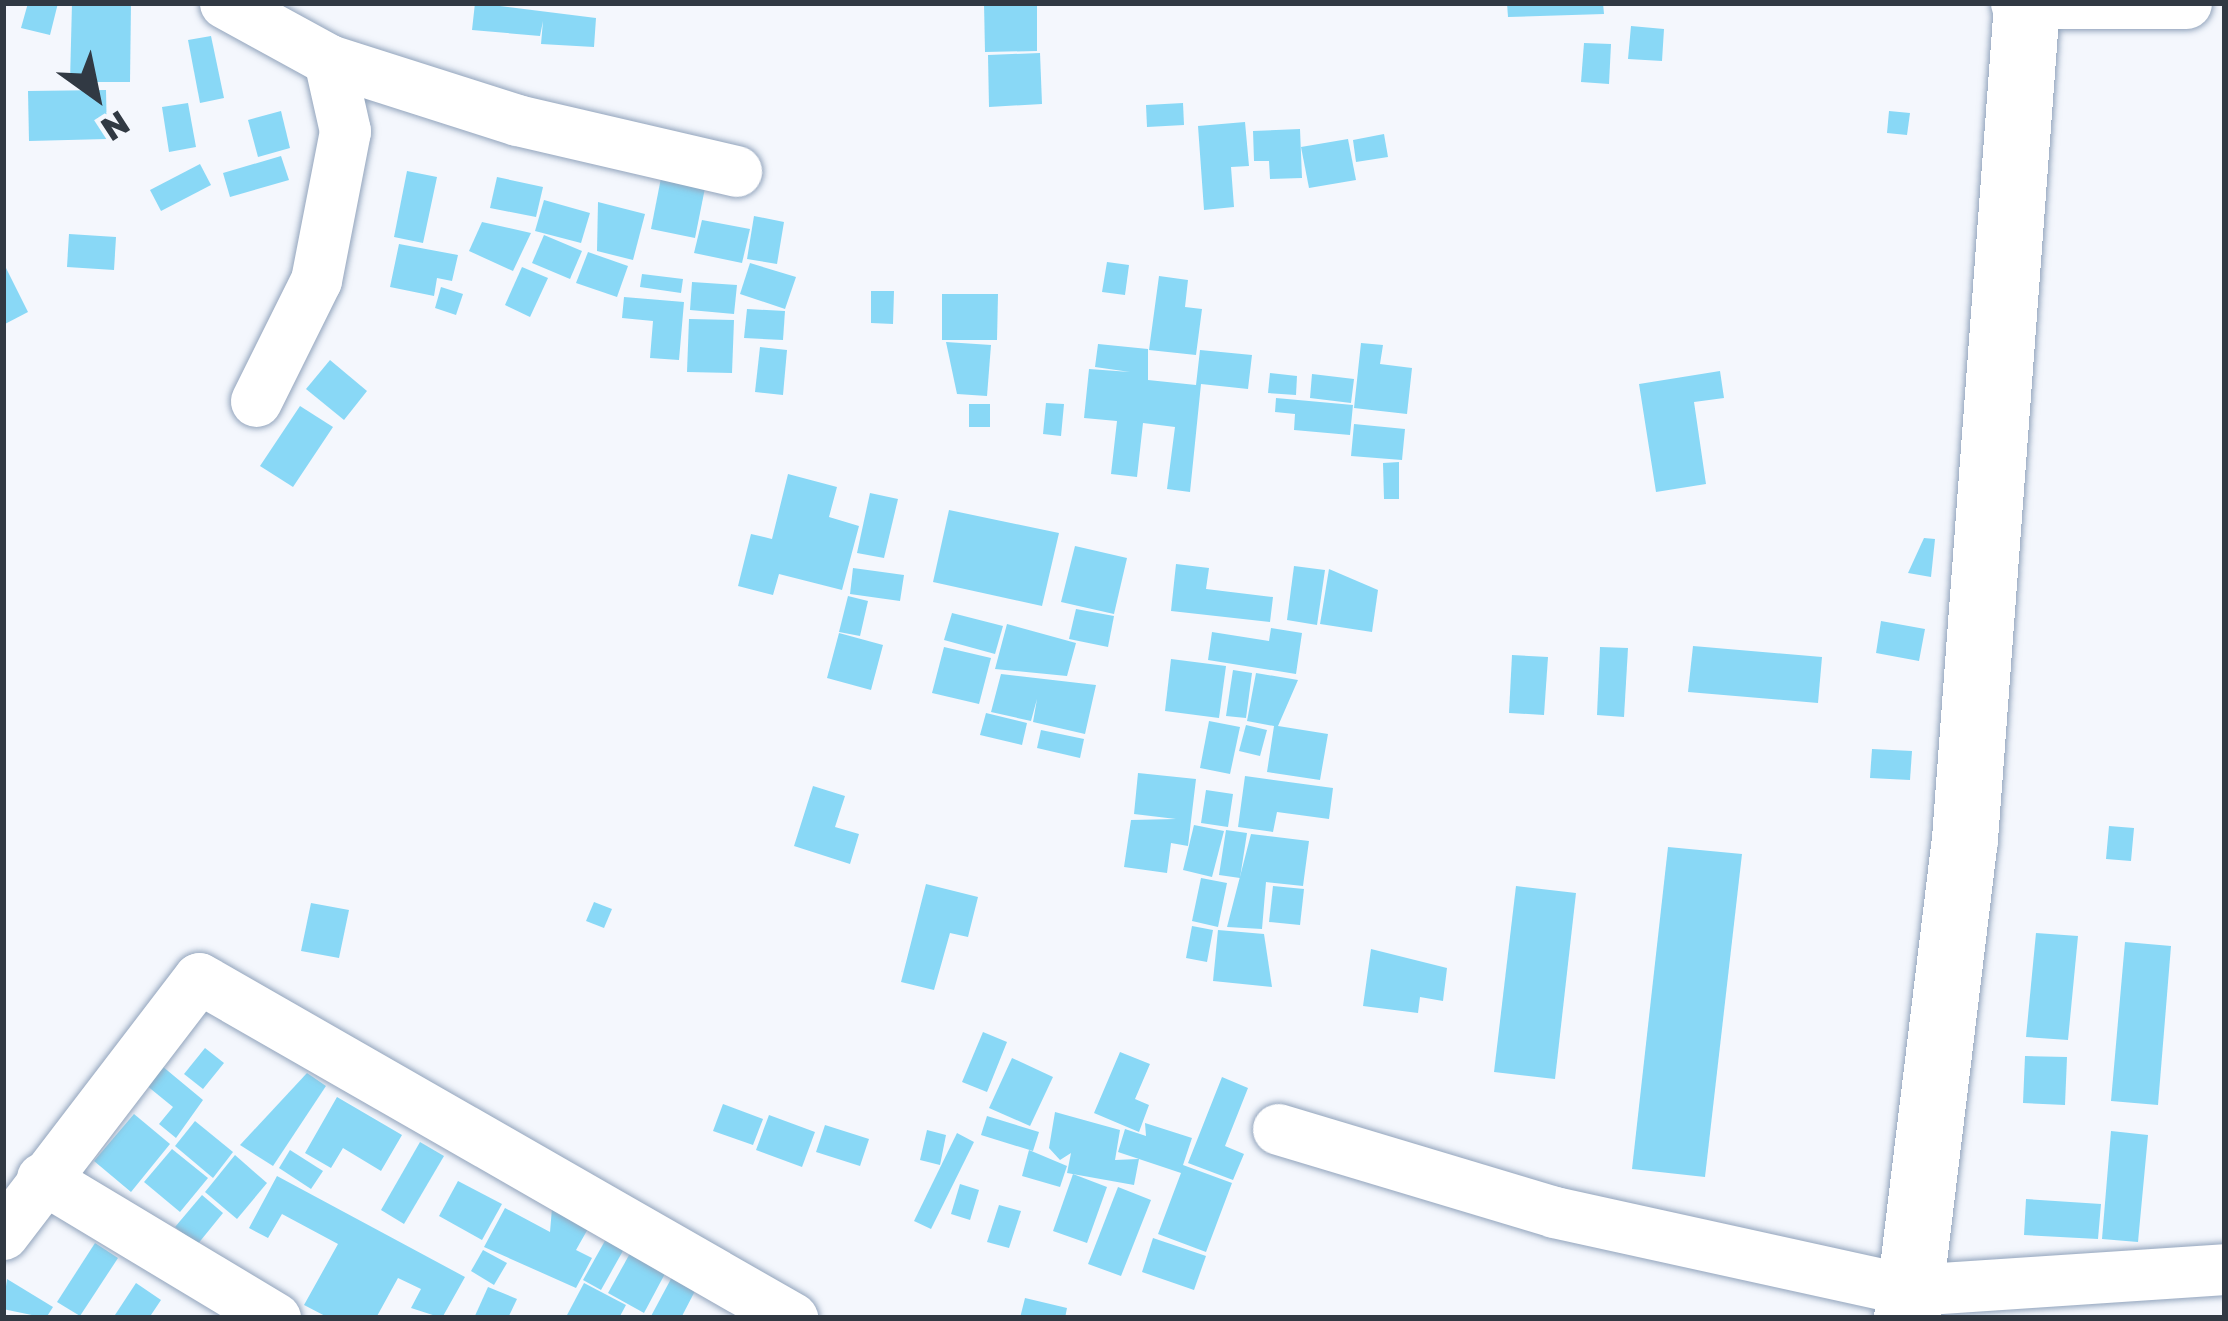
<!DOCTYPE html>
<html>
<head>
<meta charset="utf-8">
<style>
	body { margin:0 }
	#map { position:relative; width:2228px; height:1321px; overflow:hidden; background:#f4f7fd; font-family:"Golos Text",sans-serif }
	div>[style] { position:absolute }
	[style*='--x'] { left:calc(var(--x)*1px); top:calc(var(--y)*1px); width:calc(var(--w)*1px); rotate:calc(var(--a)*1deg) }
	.building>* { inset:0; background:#89d8f6 }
	.roads { filter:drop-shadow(0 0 3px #92a4bc) drop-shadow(0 0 3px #92a4bc) }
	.minor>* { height:51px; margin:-25.5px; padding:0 25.5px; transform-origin:25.5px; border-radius:25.5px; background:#fff }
	.major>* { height:66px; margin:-33px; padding:0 33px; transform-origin:33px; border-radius:33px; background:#fff }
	span { translate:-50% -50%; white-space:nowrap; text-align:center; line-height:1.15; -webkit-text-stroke:9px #f4f7fd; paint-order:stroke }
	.frame { position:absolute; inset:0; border:6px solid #313943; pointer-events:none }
	.north { position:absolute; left:36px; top:36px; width:120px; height:120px; -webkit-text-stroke:9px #f4f7fd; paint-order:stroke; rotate:147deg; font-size:33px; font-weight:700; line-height:48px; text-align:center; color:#313943 }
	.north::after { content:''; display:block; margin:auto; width:42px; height:54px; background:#313943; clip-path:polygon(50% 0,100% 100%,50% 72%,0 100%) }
</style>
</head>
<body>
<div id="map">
	<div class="building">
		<i style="clip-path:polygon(28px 3px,58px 3px,50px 35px,21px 28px)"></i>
		<i style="clip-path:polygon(72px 3px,131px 3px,130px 82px,70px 82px)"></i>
		<i style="clip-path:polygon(475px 3px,596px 18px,594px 47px,541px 44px,543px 21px,540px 36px,472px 30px)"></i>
		<i style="clip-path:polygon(984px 3px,1037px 5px,1037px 51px,985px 52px)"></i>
		<i style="clip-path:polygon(1507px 3px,1603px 3px,1604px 14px,1508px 17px)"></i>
		<i style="clip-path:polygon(1631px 26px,1664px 29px,1662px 61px,1628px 59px)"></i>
		<i style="clip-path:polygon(211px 36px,224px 98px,200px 103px,188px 40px)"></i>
		<i style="clip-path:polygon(1584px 43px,1611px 44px,1609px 84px,1581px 82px)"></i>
		<i style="clip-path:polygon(1040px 53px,1042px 104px,989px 107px,988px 55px)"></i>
		<i style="clip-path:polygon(106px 90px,107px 139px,29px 141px,28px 91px)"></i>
		<i style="clip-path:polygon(188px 103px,196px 147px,169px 152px,162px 107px)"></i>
		<i style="clip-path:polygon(1183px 103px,1184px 125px,1147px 127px,1146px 105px)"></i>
		<i style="clip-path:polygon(281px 111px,290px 148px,258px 157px,248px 120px)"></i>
		<i style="clip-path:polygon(1889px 111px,1910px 113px,1907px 135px,1887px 133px)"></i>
		<i style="clip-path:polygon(1245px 122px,1249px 166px,1231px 167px,1234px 207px,1204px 210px,1198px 126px)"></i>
		<i style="clip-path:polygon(1300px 129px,1302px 178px,1270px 179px,1269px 161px,1254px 161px,1253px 131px)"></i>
		<i style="clip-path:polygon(1384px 134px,1388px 157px,1356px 162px,1353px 140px)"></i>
		<i style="clip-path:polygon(1348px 139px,1356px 180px,1309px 188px,1301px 147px)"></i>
		<i style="clip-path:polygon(281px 156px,289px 180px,230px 197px,223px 173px)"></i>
		<i style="clip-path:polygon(200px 164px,211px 185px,161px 211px,150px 190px)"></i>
		<i style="clip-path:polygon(407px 171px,437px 177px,423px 243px,394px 237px)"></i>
		<i style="clip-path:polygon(497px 177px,543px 187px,536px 217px,490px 208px)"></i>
		<i style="clip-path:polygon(661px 178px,705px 188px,695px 238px,651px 229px)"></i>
		<i style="clip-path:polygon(544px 200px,590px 213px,581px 243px,535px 231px)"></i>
		<i style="clip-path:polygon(598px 202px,645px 214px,633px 260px,597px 251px)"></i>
		<i style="clip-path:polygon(754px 216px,784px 222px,777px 264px,747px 259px)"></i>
		<i style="clip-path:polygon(702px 220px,750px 229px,742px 263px,694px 253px)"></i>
		<i style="clip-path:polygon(482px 222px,531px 233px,513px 271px,469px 251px)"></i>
		<i style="clip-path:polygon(69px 234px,116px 237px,114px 270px,67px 267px)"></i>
		<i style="clip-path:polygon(544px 235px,582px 251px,570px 279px,532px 263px)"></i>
		<i style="clip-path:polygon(399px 244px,458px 255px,452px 281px,437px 278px,434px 296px,390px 287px)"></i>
		<i style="clip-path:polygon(588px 252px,628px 266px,617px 297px,576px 283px)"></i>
		<i style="clip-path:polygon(3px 262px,28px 312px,3px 325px)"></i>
		<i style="clip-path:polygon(1107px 262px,1129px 265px,1125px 295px,1102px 292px)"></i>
		<i style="clip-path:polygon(750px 263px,796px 277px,785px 309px,740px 294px)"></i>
		<i style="clip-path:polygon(522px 267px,548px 278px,530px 317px,505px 305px)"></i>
		<i style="clip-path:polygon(642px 274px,683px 279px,681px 293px,640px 287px)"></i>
		<i style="clip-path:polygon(1159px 276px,1188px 280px,1185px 307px,1202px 309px,1196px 355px,1149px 350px)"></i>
		<i style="clip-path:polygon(692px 282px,737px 285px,734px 314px,690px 310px)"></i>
		<i style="clip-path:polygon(441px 287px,463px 294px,456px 315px,435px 308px)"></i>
		<i style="clip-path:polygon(871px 291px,894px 291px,893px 324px,871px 323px)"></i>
		<i style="clip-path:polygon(942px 294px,998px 294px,997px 340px,942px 340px)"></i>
		<i style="clip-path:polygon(624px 297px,684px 302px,679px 360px,650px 358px,653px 321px,622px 318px)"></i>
		<i style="clip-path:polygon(747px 309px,785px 311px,783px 340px,744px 338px)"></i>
		<i style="clip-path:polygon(689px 319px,734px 320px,732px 373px,687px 372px)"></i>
		<i style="clip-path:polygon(946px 342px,991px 345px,987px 396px,957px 394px)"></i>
		<i style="clip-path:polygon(1361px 343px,1383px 345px,1380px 364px,1412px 368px,1407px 414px,1354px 408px)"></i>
		<i style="clip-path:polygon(1098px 344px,1148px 349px,1148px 380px,1196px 385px,1200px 350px,1252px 355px,1248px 389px,1201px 384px,1190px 492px,1167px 489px,1175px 427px,1143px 423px,1137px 477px,1111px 474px,1117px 421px,1084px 418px,1089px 369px,1130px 372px,1095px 367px)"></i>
		<i style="clip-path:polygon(760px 347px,787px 350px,783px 395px,755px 392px)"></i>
		<i style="clip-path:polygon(330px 360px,367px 391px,344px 420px,306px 389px)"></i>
		<i style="clip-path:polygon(1720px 371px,1724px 398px,1694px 402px,1706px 484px,1656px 492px,1639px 384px)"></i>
		<i style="clip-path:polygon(1270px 373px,1297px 376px,1296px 395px,1268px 393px)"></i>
		<i style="clip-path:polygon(1312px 374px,1354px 379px,1351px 403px,1310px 398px)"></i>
		<i style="clip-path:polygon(1276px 398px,1353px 405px,1350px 435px,1294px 430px,1295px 414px,1275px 412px)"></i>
		<i style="clip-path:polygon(1046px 403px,1064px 404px,1061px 436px,1043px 434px)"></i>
		<i style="clip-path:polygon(969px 404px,990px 404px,990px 427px,969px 427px)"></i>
		<i style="clip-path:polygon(300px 406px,333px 427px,293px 487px,260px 466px)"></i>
		<i style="clip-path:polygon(1354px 424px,1405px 429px,1402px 460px,1351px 456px)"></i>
		<i style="clip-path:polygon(1399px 462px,1399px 499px,1384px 499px,1383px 463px)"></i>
		<i style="clip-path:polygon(788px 474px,837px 487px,829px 517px,859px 526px,842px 590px,779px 574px,773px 595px,738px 586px,751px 534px,772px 539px)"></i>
		<i style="clip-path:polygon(870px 493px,898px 499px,884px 558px,857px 553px)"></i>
		<i style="clip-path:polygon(949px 510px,1059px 533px,1042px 606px,933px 582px)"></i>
		<i style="clip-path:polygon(1924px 538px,1935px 539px,1931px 577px,1908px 573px)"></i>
		<i style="clip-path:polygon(1075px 546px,1127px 558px,1114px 614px,1061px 602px)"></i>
		<i style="clip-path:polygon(1176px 564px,1209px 568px,1206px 589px,1273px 597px,1270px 622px,1171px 611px)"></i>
		<i style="clip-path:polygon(1294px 566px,1325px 570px,1317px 625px,1287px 620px)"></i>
		<i style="clip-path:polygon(853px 568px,904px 575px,900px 601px,850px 594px)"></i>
		<i style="clip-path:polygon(1329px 569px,1378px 590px,1372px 632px,1320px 624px)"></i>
		<i style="clip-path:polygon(848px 596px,868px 601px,860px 636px,839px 632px)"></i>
		<i style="clip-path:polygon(1076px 609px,1114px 616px,1108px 647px,1069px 639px)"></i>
		<i style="clip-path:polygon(952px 613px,1003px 626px,995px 654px,944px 640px)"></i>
		<i style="clip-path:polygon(1881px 621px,1925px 629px,1919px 661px,1876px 653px)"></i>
		<i style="clip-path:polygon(1007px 624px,1076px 643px,1067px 676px,995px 669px)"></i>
		<i style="clip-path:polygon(1271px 628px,1302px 633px,1296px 674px,1208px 660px,1212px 632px,1269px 641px)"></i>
		<i style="clip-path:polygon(839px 633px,883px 645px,871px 690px,827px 678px)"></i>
		<i style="clip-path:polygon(1693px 646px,1822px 657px,1818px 703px,1688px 692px)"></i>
		<i style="clip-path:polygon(944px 647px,991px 658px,979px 704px,932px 693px)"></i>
		<i style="clip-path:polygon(1600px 647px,1628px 648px,1624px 717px,1597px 715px)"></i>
		<i style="clip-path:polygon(1512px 655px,1548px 657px,1544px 715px,1509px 713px)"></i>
		<i style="clip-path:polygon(1171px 659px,1226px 666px,1219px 718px,1165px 711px)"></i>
		<i style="clip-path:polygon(1233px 670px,1252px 673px,1246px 718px,1226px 716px)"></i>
		<i style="clip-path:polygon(1256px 673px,1298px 680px,1278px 726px,1328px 734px,1320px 780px,1267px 772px,1274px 726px,1247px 721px)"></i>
		<i style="clip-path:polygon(1001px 674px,1096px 685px,1085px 734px,1033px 722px,1037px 699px,1031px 721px,991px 712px)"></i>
		<i style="clip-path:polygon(986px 713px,1027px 723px,1022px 745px,980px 735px)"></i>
		<i style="clip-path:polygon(1209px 721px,1240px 727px,1230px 774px,1200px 768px)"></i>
		<i style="clip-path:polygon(1246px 725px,1267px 730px,1260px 756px,1239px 751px)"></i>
		<i style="clip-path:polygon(1041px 730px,1084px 739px,1080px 758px,1037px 748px)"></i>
		<i style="clip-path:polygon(1872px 749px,1912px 751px,1910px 780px,1870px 778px)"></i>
		<i style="clip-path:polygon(1138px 773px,1196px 779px,1188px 846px,1171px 843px,1167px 873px,1124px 867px,1131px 820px,1176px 819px,1134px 814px)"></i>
		<i style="clip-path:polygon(1245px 776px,1333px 788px,1329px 819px,1277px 812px,1273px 832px,1238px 827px)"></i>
		<i style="clip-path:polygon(813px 786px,845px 796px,835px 827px,859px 834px,850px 864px,794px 846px)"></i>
		<i style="clip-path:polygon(1206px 790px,1233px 794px,1228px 827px,1201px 823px)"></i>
		<i style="clip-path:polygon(1194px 825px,1224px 831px,1212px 877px,1183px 870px)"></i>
		<i style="clip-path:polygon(2109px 826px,2134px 828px,2131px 861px,2106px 859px)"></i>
		<i style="clip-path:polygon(1226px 830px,1247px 833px,1240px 878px,1219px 875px)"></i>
		<i style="clip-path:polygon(1251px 834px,1309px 841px,1303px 886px,1266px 882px,1262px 929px,1227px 927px)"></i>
		<i style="clip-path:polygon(1668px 847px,1742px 854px,1705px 1177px,1632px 1169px)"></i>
		<i style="clip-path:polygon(1201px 878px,1227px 883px,1218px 927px,1192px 921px)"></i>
		<i style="clip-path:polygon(926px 884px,978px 897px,968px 937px,950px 933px,934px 990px,901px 982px)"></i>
		<i style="clip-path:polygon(1273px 886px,1304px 889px,1300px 925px,1269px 922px)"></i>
		<i style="clip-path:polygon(1516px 886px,1576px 893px,1555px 1079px,1494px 1072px)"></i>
		<i style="clip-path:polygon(594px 902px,612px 909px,604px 928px,586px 921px)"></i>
		<i style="clip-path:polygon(311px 903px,349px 910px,339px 958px,301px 951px)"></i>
		<i style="clip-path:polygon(1192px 926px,1213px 930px,1207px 962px,1186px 958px)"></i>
		<i style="clip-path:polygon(1218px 930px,1264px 934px,1272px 987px,1213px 981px)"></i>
		<i style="clip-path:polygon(2036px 933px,2078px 936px,2068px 1040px,2026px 1037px)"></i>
		<i style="clip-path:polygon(2125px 942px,2171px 946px,2158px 1105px,2111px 1101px)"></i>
		<i style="clip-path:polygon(1371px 949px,1447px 968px,1443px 1001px,1420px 997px,1418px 1013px,1363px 1006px)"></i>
		<i style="clip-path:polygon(983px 1032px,1007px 1042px,987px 1092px,962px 1082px)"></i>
		<i style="clip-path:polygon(205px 1048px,224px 1063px,203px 1089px,184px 1074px)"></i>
		<i style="clip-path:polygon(1120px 1052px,1150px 1064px,1135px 1099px,1149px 1105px,1139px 1132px,1094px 1113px)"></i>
		<i style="clip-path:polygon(2025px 1056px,2067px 1057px,2065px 1105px,2023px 1103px)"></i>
		<i style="clip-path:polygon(1012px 1058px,1053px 1077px,1030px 1126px,989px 1108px)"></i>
		<i style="clip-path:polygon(162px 1066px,203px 1100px,176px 1138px,159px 1124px,173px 1107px,146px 1085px)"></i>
		<i style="clip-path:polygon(307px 1073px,326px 1086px,273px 1166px,240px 1145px)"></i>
		<i style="clip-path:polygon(1222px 1077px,1248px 1088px,1225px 1146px,1244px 1154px,1233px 1180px,1188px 1163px)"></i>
		<i style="clip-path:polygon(337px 1097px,402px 1135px,381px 1171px,343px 1148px,331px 1168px,305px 1153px)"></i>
		<i style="clip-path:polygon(723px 1104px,763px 1119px,753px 1145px,713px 1131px)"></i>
		<i style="clip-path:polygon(1055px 1112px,1120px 1130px,1115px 1160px,1139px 1159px,1134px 1185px,1067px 1173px,1071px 1153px,1060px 1160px,1049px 1148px)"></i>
		<i style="clip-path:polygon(134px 1114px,170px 1144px,131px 1192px,94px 1161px)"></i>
		<i style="clip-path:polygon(769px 1115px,815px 1132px,802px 1167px,756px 1150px)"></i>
		<i style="clip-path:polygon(987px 1116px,1039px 1132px,1033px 1151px,981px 1135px)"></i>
		<i style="clip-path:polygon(195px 1121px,233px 1152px,213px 1178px,175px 1146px)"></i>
		<i style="clip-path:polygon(1145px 1123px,1192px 1138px,1183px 1165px,1232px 1183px,1206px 1252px,1158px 1234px,1181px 1173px,1118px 1152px,1125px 1129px,1146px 1136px)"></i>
		<i style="clip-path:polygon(825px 1125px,869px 1139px,860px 1166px,816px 1152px)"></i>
		<i style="clip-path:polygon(927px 1130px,946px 1135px,940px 1165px,920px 1160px)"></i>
		<i style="clip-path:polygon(2111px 1131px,2148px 1135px,2138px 1242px,2102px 1239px)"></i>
		<i style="clip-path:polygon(957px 1133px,974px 1142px,931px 1229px,914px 1221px)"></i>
		<i style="clip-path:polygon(420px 1142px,444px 1156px,404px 1224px,381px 1210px)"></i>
		<i style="clip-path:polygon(172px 1149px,208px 1178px,180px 1212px,144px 1182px)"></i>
		<i style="clip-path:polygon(290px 1150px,323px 1171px,311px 1189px,279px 1168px)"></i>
		<i style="clip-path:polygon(1029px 1150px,1067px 1166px,1060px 1187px,1022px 1176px)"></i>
		<i style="clip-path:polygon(235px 1155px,267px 1183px,237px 1219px,205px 1192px)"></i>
		<i style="clip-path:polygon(1073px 1174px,1107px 1187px,1087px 1243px,1053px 1231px)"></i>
		<i style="clip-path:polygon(277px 1176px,465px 1277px,442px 1318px,411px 1308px,421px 1289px,398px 1278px,376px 1318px,329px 1318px,304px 1305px,338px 1244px,282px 1214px,268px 1238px,249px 1228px)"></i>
		<i style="clip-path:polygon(458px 1181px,502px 1204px,482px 1240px,439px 1216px)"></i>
		<i style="clip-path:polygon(960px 1184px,979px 1190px,970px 1220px,951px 1214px)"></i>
		<i style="clip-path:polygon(1118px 1187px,1151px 1200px,1121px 1276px,1088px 1264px)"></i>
		<i style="clip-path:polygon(202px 1195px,223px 1213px,197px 1245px,175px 1227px)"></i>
		<i style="clip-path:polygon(2026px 1199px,2101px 1204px,2098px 1239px,2024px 1235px)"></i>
		<i style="clip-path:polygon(999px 1205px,1021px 1211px,1009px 1248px,987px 1242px)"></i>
		<i style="clip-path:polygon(505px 1208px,550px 1232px,552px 1208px,589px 1227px,576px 1250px,592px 1258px,576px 1288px,484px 1247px)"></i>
		<i style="clip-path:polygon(1153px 1238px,1206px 1256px,1194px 1290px,1142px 1272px)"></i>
		<i style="clip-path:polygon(606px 1239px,624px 1249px,601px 1290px,583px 1280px)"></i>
		<i style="clip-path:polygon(95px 1243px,118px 1258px,80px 1316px,57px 1302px)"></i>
		<i style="clip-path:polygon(633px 1248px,668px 1268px,644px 1313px,608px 1293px)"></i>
		<i style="clip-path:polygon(483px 1250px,507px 1263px,494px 1285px,471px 1271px)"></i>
		<i style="clip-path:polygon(672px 1277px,696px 1289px,681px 1318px,650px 1318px)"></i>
		<i style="clip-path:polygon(7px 1279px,53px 1307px,46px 1318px,3px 1309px)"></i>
		<i style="clip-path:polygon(136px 1283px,161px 1300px,149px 1318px,113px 1318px)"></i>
		<i style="clip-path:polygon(584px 1283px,626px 1305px,619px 1318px,566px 1317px)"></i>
		<i style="clip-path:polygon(488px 1287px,517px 1299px,508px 1318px,474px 1318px)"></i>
		<i style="clip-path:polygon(1025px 1298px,1067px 1308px,1065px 1318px,1020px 1318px)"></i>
	</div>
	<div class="roads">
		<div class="minor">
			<i style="--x:225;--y:3;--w:119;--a:28.7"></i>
			<i style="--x:329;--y:60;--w:73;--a:77.3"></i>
			<i style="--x:345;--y:131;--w:152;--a:101"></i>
			<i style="--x:316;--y:280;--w:135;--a:116.4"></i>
			<i style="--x:2016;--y:3;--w:170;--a:0"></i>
			<i style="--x:329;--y:60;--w:197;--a:17.7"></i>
			<i style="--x:517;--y:120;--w:225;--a:13.1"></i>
			<i style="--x:1278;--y:1129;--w:288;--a:16.7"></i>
			<i style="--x:1554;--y:1212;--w:364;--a:12.4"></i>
			<i style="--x:1910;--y:1290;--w:316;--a:-3.8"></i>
			<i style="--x:42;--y:1178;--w:272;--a:31"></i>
			<i style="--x:3;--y:1234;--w:322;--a:-52.6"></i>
			<i style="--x:199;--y:978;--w:684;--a:29.83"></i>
		</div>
		<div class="major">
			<i style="--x:1907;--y:1318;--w:482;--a:-83.1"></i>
			<i style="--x:1965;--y:839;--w:836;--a:-85.75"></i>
		</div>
	</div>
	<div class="frame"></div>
	<div class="north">N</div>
</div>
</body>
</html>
